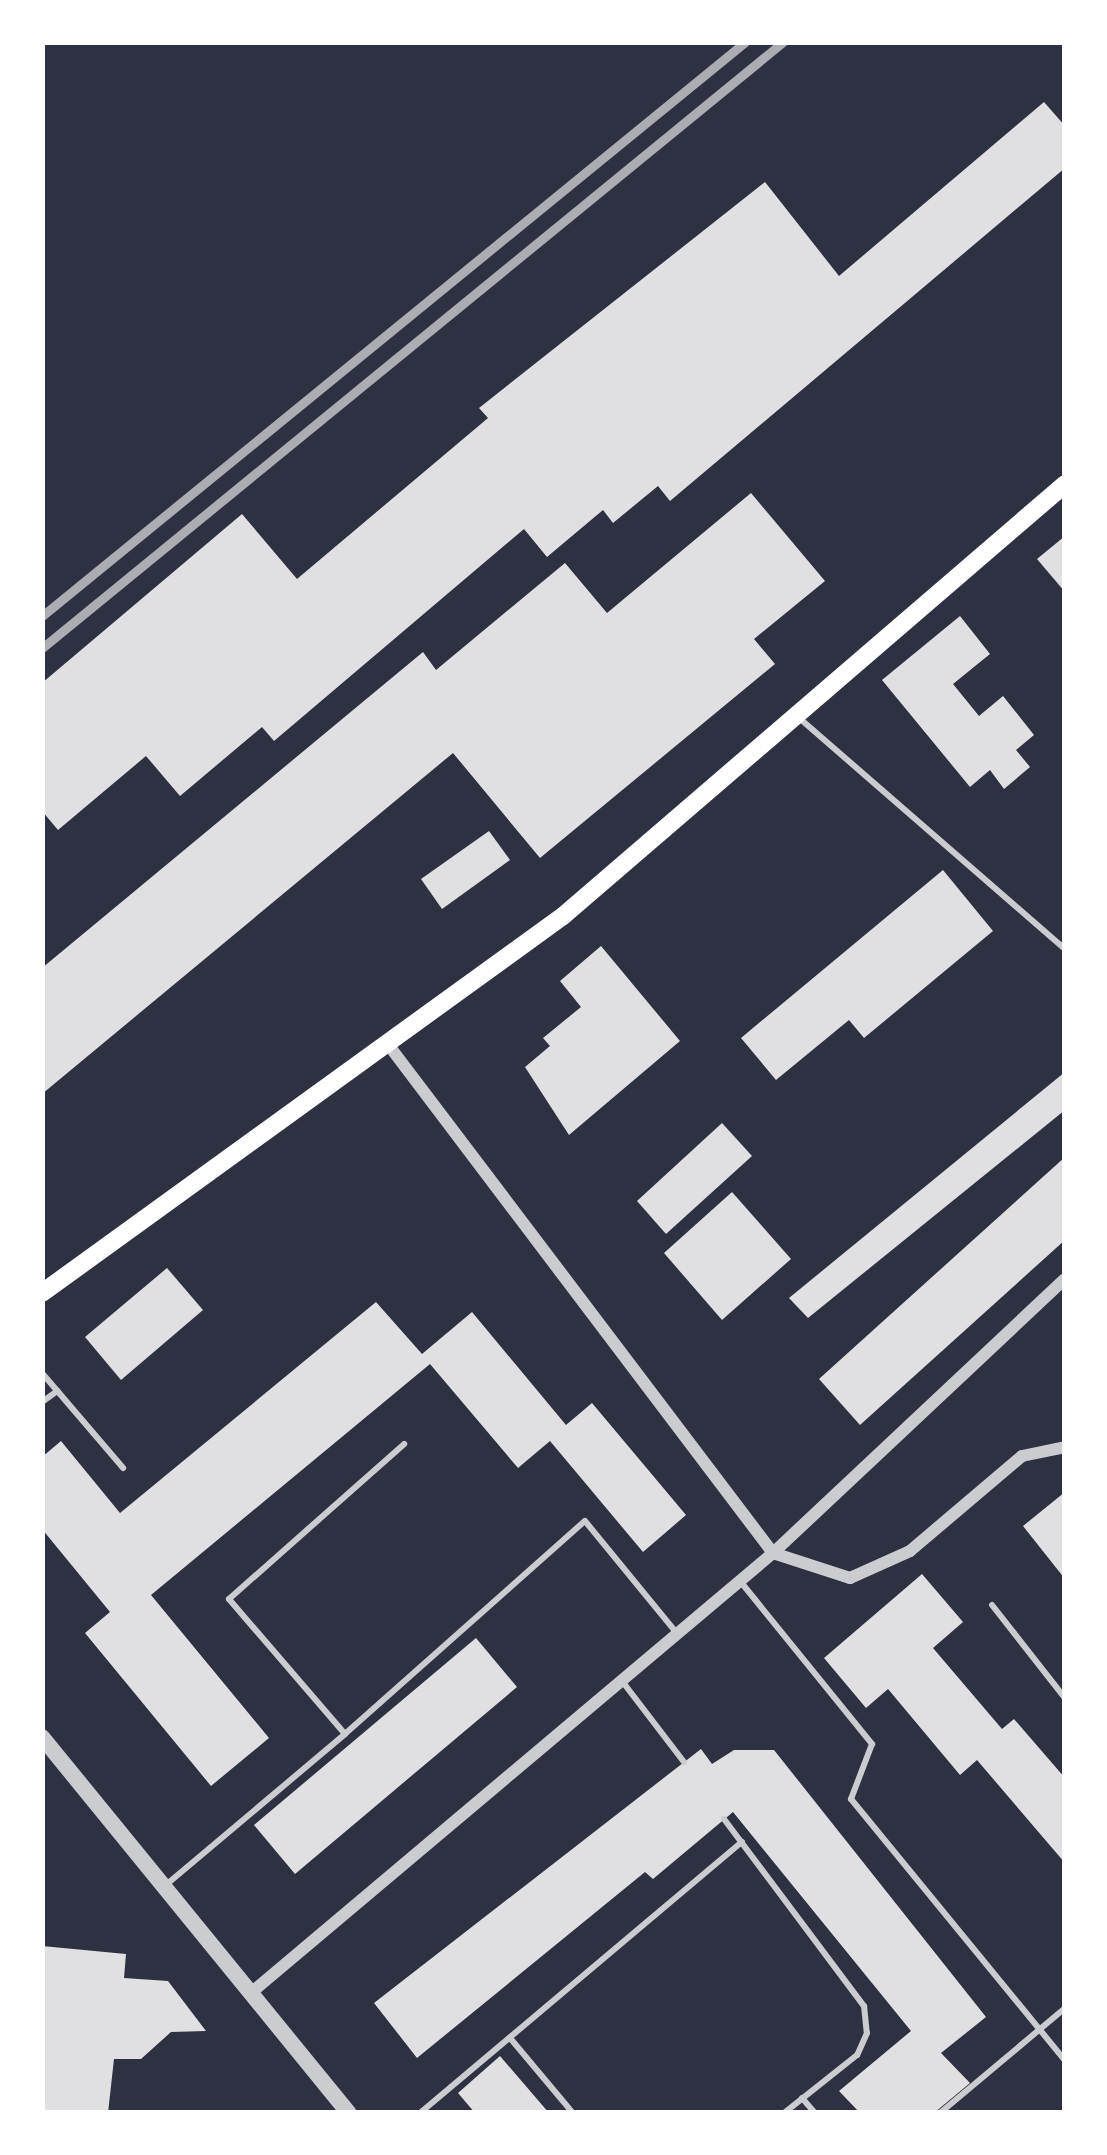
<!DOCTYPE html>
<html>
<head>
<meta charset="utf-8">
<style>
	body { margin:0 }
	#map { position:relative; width:1107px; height:2155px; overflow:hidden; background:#2d3142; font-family:"Fira Sans Condensed",sans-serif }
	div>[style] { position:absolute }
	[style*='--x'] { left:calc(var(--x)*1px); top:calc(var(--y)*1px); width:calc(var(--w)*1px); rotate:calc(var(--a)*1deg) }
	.building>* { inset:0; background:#e0e0e3 }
	.service>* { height:6px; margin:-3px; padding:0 3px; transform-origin:3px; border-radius:3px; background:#caccd0 }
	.minor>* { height:12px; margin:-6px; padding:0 6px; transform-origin:6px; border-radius:6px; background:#caccd0 }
	.tertiary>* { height:16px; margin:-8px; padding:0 8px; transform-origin:8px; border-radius:8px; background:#caccd0 }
	.secondary>* { height:18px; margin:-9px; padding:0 9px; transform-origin:9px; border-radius:9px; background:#fff }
	.rail>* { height:9px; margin:-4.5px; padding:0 4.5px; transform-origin:4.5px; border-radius:4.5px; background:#abadb3 }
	span { translate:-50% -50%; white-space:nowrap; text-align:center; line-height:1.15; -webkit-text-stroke:12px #fff; paint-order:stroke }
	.frame { position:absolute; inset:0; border:45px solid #fff; pointer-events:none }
</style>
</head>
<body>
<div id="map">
	<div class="building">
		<i style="clip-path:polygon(1044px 102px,1065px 126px,1065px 168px,670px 501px,658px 486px,613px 523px,603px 510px,547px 557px,524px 529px,274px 741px,262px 727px,180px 796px,146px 756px,58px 830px,42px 811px,42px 683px,242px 514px,297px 579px,488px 418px,479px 408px,765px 182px,839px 276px)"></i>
		<i style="clip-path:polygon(751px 493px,825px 581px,754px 639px,775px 664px,540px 858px,453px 753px,42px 1094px,42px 968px,423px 652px,436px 670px,565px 563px,607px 613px)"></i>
		<i style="clip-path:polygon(1065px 536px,1065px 592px,1037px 559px)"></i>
		<i style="clip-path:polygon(960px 616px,990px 654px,953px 684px,979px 716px,1003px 696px,1034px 735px,1016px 750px,1030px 767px,1004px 789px,990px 770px,970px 787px,882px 680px)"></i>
		<i style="clip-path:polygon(489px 831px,510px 860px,442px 909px,421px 879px)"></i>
		<i style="clip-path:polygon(943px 870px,993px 931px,864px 1038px,849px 1020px,776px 1080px,741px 1038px)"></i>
		<i style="clip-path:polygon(601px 946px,680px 1041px,569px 1135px,525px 1067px,550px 1046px,543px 1038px,581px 1007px,560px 981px)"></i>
		<i style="clip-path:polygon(1065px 1072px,1065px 1110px,808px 1318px,789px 1298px)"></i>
		<i style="clip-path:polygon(722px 1123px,752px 1156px,666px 1234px,637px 1201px)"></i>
		<i style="clip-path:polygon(1065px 1157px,1065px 1240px,860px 1425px,819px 1379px)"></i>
		<i style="clip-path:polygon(732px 1192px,791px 1259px,722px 1320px,664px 1253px)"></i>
		<i style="clip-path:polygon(167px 1268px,203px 1310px,121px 1380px,85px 1337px)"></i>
		<i style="clip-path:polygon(376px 1302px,422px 1354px,472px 1312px,566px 1425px,592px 1403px,686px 1515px,643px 1552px,550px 1441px,518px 1468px,430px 1364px,151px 1595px,269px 1738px,211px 1786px,85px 1633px,110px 1612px,42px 1529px,42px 1457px,61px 1441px,120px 1513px)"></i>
		<i style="clip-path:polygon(1065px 1492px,1065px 1579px,1023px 1526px)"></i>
		<i style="clip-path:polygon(922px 1574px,963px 1622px,933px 1648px,1002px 1729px,1014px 1719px,1065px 1778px,1065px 1863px,977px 1760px,960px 1775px,888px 1689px,866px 1708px,824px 1658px)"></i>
		<i style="clip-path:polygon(476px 1638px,517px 1687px,295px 1874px,254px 1825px)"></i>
		<i style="clip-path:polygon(701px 1749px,712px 1764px,734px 1750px,774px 1750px,986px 2017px,941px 2053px,970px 2083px,934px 2113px,860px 2113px,839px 2091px,911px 2031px,733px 1812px,653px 1879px,645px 1872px,417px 2058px,374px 2003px)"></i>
		<i style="clip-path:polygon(42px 1946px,126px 1954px,124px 1978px,168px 1981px,206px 2031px,171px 2032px,141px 2059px,114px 2059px,108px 2113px,42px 2113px)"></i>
		<i style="clip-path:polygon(500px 2056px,549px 2113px,475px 2113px,458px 2093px)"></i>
	</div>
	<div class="service">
		<i style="--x:798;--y:717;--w:354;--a:41"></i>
		<i style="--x:42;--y:1373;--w:125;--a:49.5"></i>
		<i style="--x:42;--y:1402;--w:19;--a:-36"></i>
		<i style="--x:740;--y:1581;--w:210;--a:51"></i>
		<i style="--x:872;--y:1744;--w:59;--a:110.9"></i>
		<i style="--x:851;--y:1799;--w:338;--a:50.7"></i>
		<i style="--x:992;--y:1605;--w:118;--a:51.9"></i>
		<i style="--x:622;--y:1681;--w:102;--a:52.6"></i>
		<i style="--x:346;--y:1733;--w:319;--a:-41.6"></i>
		<i style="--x:585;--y:1521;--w:142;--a:50.7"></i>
		<i style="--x:724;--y:1819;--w:234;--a:53.2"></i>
		<i style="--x:864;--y:2006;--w:27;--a:84"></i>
		<i style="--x:867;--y:2033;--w:24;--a:114"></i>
		<i style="--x:857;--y:2055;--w:93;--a:141.5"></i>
		<i style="--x:167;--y:1884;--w:233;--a:-40.1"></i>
		<i style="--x:345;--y:1734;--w:178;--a:-130.7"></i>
		<i style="--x:229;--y:1599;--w:234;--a:-41.5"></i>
		<i style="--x:510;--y:2038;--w:98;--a:50"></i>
		<i style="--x:802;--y:2098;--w:20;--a:49"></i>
		<i style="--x:420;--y:2113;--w:421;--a:-40.1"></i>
		<i style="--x:940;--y:2113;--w:163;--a:-40"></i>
	</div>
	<div class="minor">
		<i style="--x:387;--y:1043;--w:640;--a:52.88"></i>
		<i style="--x:773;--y:1553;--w:81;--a:18"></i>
		<i style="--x:850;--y:1578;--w:66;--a:-24.2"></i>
		<i style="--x:910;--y:1551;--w:147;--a:-40.3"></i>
		<i style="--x:1022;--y:1456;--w:44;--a:-11.8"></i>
		<i style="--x:252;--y:1992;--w:681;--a:-40.12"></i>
		<i style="--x:773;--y:1553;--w:400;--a:-43.2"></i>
	</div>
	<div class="tertiary">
		<i style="--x:42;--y:1737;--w:485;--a:50.8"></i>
	</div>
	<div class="secondary">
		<i style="--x:42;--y:1293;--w:643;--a:-35.89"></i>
		<i style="--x:563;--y:916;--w:662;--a:-40.71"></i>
	</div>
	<div class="rail">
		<i style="--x:42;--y:616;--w:908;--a:-39.23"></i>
		<i style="--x:42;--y:648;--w:957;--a:-39.28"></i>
	</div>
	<div class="frame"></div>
</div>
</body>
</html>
